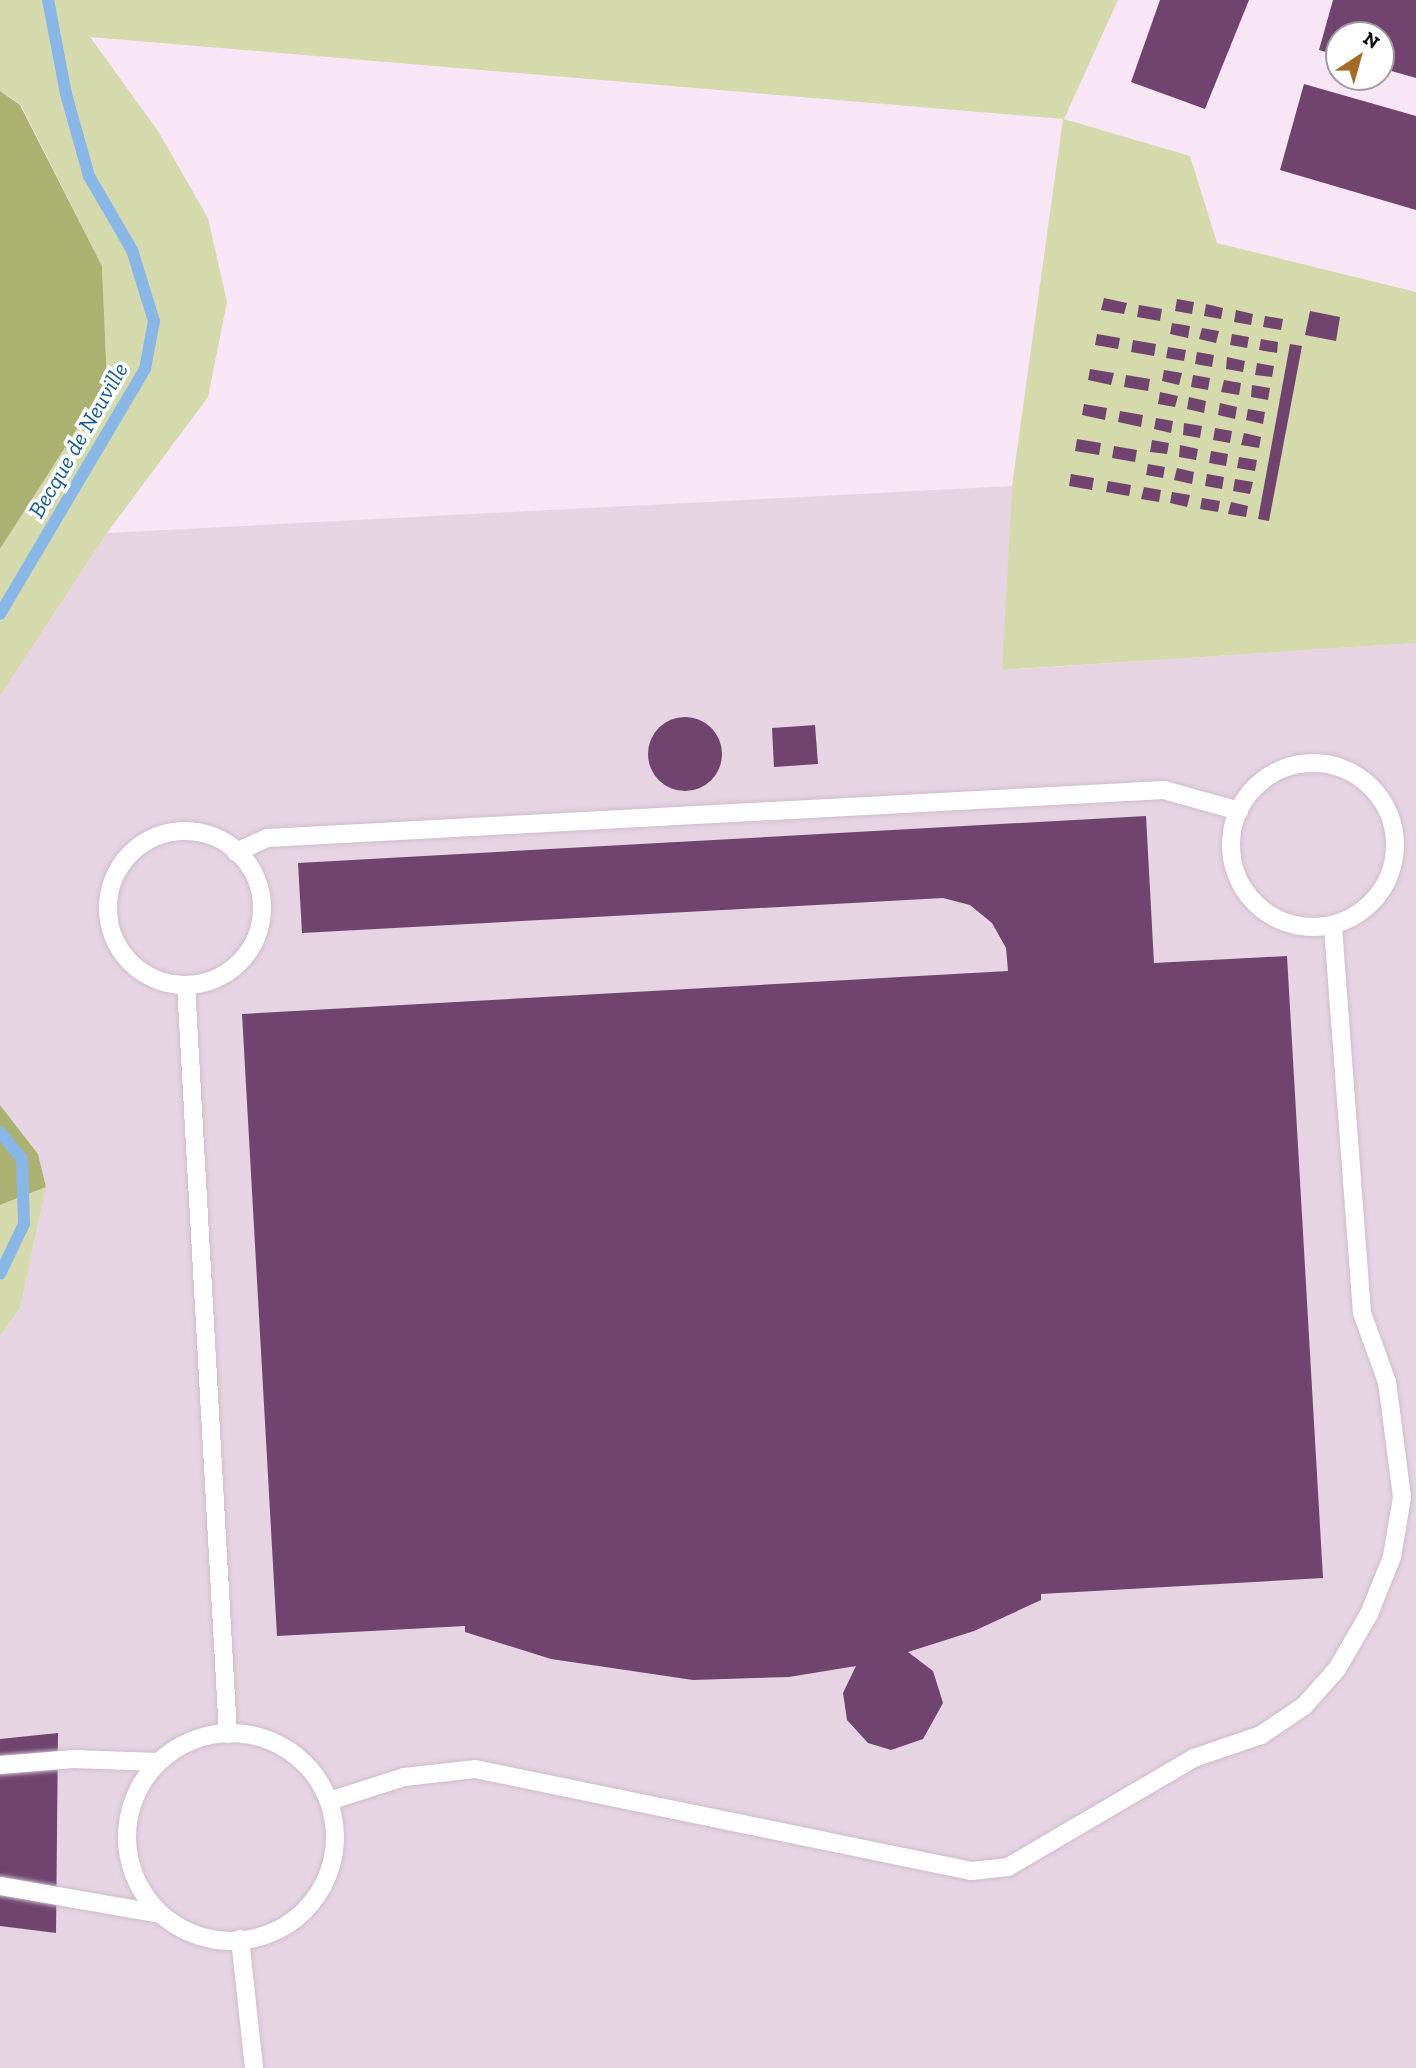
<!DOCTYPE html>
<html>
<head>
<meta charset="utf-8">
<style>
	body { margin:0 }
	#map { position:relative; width:1416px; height:2068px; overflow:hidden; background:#f8e6f6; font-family:"Zilla Slab",serif }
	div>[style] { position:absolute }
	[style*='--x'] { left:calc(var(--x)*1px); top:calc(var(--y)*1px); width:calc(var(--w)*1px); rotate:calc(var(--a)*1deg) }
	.industrial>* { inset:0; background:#e6d4e3 }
	.green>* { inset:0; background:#d5daad }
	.forest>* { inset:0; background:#abb171 }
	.stream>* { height:12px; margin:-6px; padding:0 6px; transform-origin:6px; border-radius:6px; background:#88b7e7 }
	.building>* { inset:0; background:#70446f }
	.round { border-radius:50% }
	.roads { filter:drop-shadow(0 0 2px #cebdcd) drop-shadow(0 0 2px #cebdcd) }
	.lane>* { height:18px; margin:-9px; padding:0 9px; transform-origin:9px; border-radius:9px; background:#fff }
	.lane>.ring { margin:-9px; padding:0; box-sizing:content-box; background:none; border:18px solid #fff; border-radius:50% }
	span { translate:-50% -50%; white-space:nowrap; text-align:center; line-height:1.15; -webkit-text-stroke:7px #fff; paint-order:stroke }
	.water-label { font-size:23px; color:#135994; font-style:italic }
	.north { position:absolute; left:1325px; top:21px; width:70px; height:70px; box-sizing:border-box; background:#fff; border:2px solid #9f9d9f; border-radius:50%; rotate:36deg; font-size:19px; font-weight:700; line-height:28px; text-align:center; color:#100b10 }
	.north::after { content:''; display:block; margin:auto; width:24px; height:32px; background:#a36c27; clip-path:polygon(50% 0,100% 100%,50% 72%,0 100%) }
</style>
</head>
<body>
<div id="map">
	<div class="industrial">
		<i style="clip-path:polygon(1012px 486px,1003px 670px,1416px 643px,1416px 2068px,0 2068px,0 1336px,20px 1309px,46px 1187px,38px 1154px,0 1105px,0 696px,107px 533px)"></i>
	</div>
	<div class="green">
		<i style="clip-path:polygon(0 0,1118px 0,1064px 119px,1190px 156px,1217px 243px,1416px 292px,1416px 643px,1002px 670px,1012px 486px,1063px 119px,90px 37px,158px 131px,208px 218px,227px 302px,208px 397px,107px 533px,0 696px,0 549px,107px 382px,102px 266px,21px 105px,0 91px)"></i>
		<i style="clip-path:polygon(46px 1187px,20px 1309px,0 1336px,0 1205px)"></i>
	</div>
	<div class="forest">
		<i style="clip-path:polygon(0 91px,20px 105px,102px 266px,107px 382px,0 549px)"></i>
		<i style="clip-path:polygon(0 1105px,38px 1154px,46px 1187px,0 1205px)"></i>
	</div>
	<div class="stream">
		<i style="--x:0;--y:614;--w:285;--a:-59.4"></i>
		<i style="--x:145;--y:369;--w:49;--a:-79.4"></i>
		<i style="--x:154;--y:321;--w:74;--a:-107.2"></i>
		<i style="--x:132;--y:250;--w:86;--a:-120.2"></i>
		<i style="--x:89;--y:176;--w:85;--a:-105.7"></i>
		<i style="--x:66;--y:94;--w:96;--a:-100.8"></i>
		<i style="--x:0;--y:1132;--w:35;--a:51"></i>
		<i style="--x:22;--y:1159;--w:65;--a:88.2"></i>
		<i style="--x:24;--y:1224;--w:55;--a:115.6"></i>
	</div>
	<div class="building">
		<i style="clip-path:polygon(1160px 0,1249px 0,1205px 109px,1131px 82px)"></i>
		<i style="clip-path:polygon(1333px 0,1416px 0,1416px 78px,1381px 68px,1381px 35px,1339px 35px,1339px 56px,1319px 50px)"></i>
		<i style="clip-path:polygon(1304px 84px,1416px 116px,1416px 210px,1280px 170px)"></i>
		<i style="clip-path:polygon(1104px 298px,1127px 303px,1124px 314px,1101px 310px)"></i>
		<i style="clip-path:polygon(1177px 299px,1194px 302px,1192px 314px,1175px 311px)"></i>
		<i style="clip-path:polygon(1206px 304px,1223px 308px,1221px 319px,1204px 316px)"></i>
		<i style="clip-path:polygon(1139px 305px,1162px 309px,1160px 321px,1137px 317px)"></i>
		<i style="clip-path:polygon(1236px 310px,1253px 314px,1251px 325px,1234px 322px)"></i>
		<i style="clip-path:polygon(1310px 311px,1340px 317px,1336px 341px,1305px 335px)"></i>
		<i style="clip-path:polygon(1265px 316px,1283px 319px,1281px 330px,1263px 327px)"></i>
		<i style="clip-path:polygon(1172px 323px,1190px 326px,1188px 338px,1170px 334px)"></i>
		<i style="clip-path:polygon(1202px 328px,1219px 331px,1216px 343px,1199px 339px)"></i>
		<i style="clip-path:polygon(1097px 334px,1120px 338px,1118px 349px,1095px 345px)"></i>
		<i style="clip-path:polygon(1232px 334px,1249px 337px,1247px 348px,1230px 345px)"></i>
		<i style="clip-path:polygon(1261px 339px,1278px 342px,1277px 353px,1259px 350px)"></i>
		<i style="clip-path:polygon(1133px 340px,1156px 344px,1154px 356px,1131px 352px)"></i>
		<i style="clip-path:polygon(1290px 344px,1302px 346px,1269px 521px,1258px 519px)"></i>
		<i style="clip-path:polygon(1168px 347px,1186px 350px,1184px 361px,1166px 358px)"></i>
		<i style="clip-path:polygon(1197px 352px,1214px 355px,1212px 367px,1195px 364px)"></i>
		<i style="clip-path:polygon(1227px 357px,1245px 361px,1243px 372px,1226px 369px)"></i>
		<i style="clip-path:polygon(1257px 363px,1274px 366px,1272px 377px,1255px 375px)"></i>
		<i style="clip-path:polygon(1090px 369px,1114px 373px,1111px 385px,1088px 380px)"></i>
		<i style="clip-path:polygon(1164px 370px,1182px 373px,1179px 385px,1162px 381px)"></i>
		<i style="clip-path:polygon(1126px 375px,1150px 379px,1148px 391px,1124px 387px)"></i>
		<i style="clip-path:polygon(1193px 375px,1210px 378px,1208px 390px,1191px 387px)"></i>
		<i style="clip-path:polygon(1224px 380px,1241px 383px,1239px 395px,1221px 392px)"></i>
		<i style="clip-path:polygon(1252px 385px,1270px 388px,1268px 400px,1251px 397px)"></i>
		<i style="clip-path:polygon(1160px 392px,1178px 396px,1175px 407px,1158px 404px)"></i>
		<i style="clip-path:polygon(1189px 397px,1206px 401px,1204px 413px,1187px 409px)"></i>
		<i style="clip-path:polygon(1220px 403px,1237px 407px,1235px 419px,1218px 415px)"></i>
		<i style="clip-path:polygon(1084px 404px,1107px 408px,1105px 420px,1082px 415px)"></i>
		<i style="clip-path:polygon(1248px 409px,1265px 412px,1263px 424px,1246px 420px)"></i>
		<i style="clip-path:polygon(1120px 411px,1143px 415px,1141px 427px,1118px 422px)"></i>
		<i style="clip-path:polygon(1156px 418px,1173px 421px,1171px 433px,1154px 429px)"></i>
		<i style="clip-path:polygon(1184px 423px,1202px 426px,1200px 438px,1183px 435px)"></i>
		<i style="clip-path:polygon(1215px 428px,1232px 431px,1230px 443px,1213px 440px)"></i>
		<i style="clip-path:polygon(1244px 433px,1261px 437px,1259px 448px,1241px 445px)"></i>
		<i style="clip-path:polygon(1077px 439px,1101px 443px,1099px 455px,1075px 451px)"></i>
		<i style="clip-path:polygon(1152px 440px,1169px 443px,1167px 454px,1150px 452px)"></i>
		<i style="clip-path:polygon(1180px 445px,1198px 449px,1196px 460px,1179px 457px)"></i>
		<i style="clip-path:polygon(1114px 446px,1137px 450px,1135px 462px,1112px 458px)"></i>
		<i style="clip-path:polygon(1211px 451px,1228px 454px,1226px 466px,1209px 463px)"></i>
		<i style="clip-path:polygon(1239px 457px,1257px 460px,1255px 471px,1237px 468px)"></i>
		<i style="clip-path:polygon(1148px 464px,1165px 467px,1163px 478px,1146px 475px)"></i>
		<i style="clip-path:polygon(1177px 468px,1194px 472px,1192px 484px,1174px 480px)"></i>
		<i style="clip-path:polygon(1071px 474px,1094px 478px,1092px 490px,1069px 486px)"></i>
		<i style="clip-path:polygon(1207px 474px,1224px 477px,1222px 489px,1205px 486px)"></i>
		<i style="clip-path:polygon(1235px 479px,1253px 482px,1250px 494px,1233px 491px)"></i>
		<i style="clip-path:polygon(1108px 481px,1131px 485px,1129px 496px,1106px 492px)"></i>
		<i style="clip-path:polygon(1144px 487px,1161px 490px,1159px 502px,1141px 499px)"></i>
		<i style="clip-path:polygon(1172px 492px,1190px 495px,1187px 507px,1170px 503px)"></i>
		<i style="clip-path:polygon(1202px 498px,1220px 501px,1218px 512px,1200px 509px)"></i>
		<i style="clip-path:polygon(1231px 502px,1248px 506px,1246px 517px,1228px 514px)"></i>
		<i class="round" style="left:648px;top:717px;width:74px;height:74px"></i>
		<i style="clip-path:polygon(815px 725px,818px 764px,774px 767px,772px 728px)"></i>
		<i style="clip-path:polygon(1146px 816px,1154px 963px,1287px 956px,1323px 1578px,1041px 1594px,1041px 1600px,974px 1631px,908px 1652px,933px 1671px,943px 1703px,923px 1739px,891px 1750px,868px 1743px,847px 1720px,843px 1693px,856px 1666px,789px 1677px,693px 1680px,551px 1659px,465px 1632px,465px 1626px,277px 1636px,242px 1014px,1008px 971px,1006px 948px,992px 923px,970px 905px,943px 898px,302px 933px,298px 863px)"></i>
		<i style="clip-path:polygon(58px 1733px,56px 1933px,0 1926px,0 1739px)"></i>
	</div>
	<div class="roads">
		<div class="lane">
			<i class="ring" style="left:1231px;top:763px;width:146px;height:146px"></i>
			<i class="ring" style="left:108px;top:831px;width:136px;height:136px"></i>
			<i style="--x:236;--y:852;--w:35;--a:-24"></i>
			<i style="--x:268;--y:838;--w:897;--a:-3.07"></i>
			<i style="--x:1164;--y:790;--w:78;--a:15.6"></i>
			<i style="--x:186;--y:985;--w:750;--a:86.79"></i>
			<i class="ring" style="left:127px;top:1733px;width:190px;height:190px"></i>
			<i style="--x:0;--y:1765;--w:74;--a:-4.6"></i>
			<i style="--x:74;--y:1759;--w:84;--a:2"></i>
			<i style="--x:329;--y:1801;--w:79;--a:-17.7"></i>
			<i style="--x:404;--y:1777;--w:71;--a:-6.4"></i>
			<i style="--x:475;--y:1769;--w:506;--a:11.62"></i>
			<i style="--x:971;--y:1871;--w:37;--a:-6"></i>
			<i style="--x:1008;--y:1867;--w:216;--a:-30.4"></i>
			<i style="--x:1194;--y:1758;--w:71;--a:-18.9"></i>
			<i style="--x:1261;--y:1735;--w:52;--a:-34"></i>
			<i style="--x:1304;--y:1706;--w:50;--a:-48.3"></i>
			<i style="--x:1337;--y:1669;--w:64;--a:-59.8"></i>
			<i style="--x:1369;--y:1614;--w:61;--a:-68"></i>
			<i style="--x:1392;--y:1557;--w:61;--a:-80.5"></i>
			<i style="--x:1402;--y:1497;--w:116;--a:-97.4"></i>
			<i style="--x:1387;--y:1382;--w:73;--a:-109.9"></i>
			<i style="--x:1362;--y:1313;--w:389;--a:-94.3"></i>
			<i style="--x:0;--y:1886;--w:162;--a:9.9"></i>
			<i style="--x:240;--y:1939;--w:130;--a:83.8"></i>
		</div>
	</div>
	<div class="water-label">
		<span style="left:78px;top:440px;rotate:-60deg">Becque de Neuville</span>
	</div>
	<div class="north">N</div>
</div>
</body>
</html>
